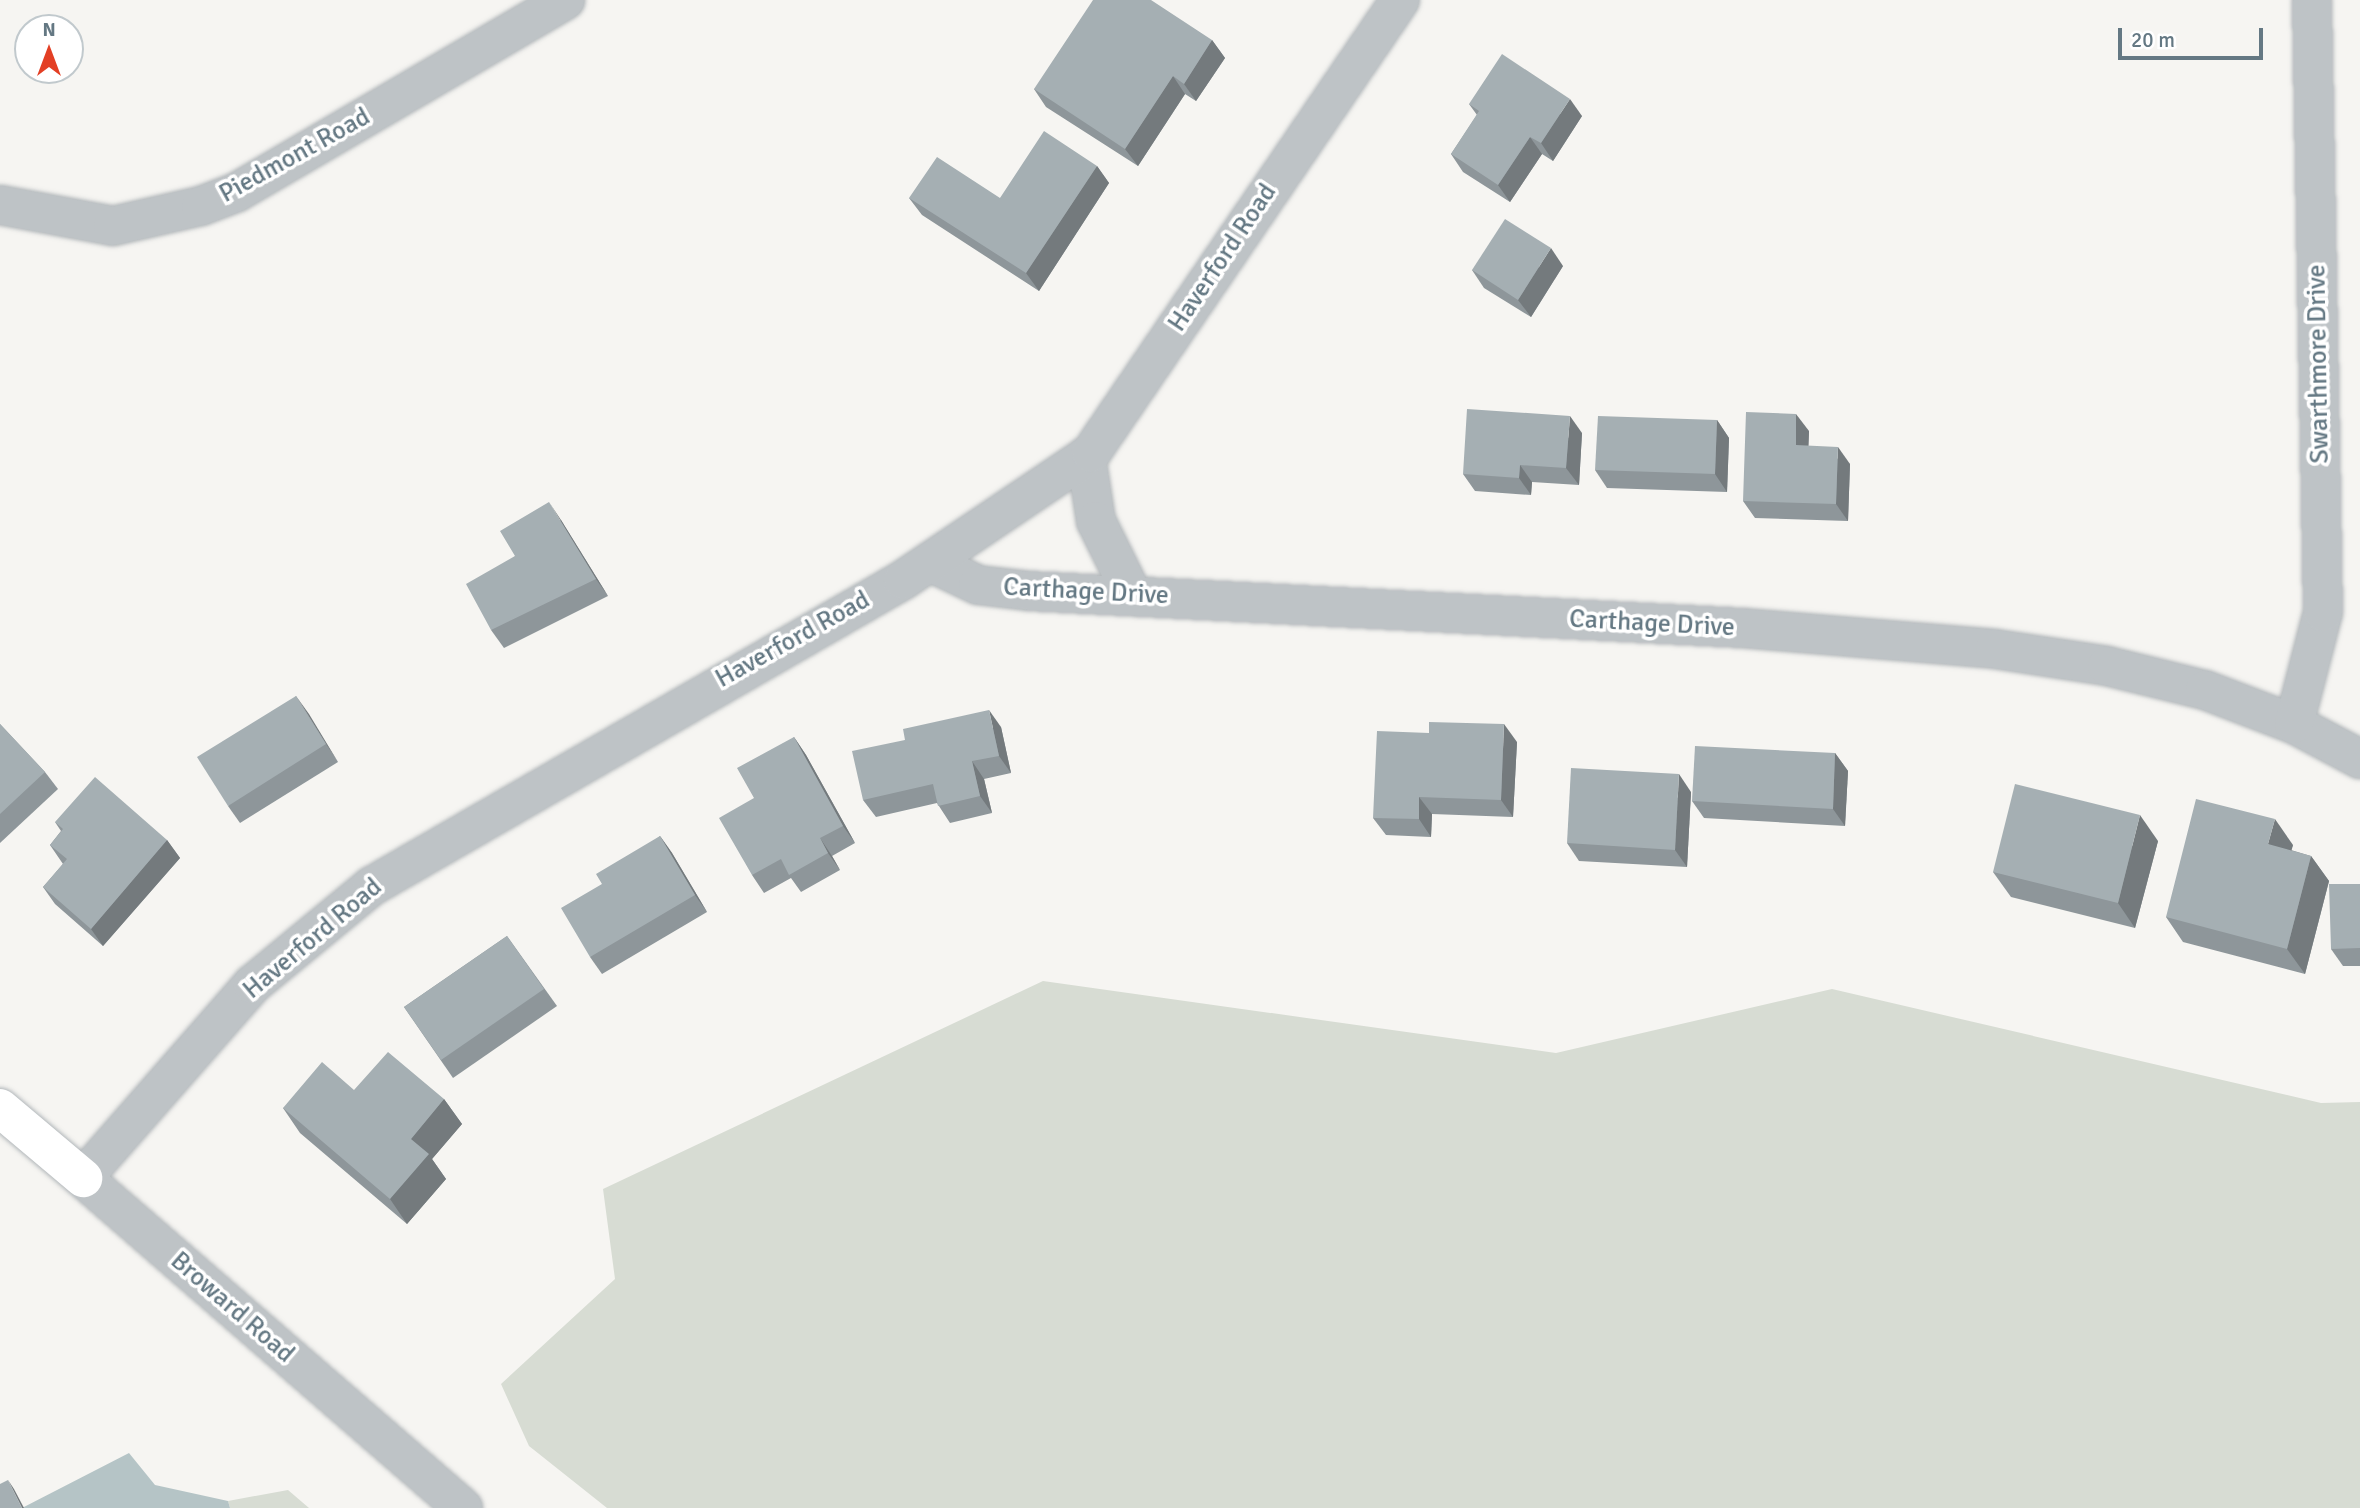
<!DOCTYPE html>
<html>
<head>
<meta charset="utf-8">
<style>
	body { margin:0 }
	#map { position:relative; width:2360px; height:1508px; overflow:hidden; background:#f6f5f2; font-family:Signika,sans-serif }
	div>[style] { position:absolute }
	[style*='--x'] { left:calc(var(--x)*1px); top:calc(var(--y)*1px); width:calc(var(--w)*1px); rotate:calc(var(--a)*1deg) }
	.green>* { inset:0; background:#d7dcd3 }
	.water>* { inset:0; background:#b5c4c6 }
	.roads { filter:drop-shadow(0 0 2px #b2b7ba) drop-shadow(0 0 2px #b2b7ba) }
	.minor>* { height:38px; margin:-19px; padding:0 19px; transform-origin:19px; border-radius:19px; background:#bec3c6 }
	.major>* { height:38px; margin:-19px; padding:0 19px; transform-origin:19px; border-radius:19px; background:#fff }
	.wall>* { inset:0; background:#8e969a }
	.shaded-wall>* { inset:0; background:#747a7d }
	.building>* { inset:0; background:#a5afb3 }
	span { translate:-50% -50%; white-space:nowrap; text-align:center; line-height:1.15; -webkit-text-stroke:7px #fff; paint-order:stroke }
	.street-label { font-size:26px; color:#647883 }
	.north { position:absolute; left:14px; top:14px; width:70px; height:70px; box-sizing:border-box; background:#fff; border:2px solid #c1c9cd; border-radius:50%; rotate:0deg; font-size:19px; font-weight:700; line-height:28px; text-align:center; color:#647883 }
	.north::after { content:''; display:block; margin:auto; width:24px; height:32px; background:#e33f24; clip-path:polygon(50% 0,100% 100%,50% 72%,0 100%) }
	.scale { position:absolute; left:2118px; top:28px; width:145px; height:32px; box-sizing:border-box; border:4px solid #647883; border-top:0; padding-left:9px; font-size:21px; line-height:24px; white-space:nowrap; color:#647883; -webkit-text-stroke:5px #fff; paint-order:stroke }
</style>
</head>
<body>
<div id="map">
	<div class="green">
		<i style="clip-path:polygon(1043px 981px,1556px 1053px,1832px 989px,2321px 1103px,2360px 1102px,2360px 1508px,607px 1508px,529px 1446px,501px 1384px,615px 1279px,603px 1189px)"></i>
		<i style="clip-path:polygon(288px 1490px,309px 1508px,230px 1508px,228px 1501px)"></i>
	</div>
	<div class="water">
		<i style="clip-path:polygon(129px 1453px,155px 1485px,228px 1501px,230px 1508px,22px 1508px)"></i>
	</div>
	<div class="roads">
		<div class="minor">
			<i style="--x:0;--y:205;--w:115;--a:10.5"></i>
			<i style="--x:113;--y:226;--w:90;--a:-12.8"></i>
			<i style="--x:201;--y:206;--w:39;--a:-21"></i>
			<i style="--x:237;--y:192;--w:380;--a:-30.3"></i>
			<i style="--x:1086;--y:456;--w:66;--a:81.3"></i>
			<i style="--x:1096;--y:521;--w:84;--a:63.7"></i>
			<i style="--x:930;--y:562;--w:53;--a:25.6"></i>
			<i style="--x:978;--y:585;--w:51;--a:6.7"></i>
			<i style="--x:1029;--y:591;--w:714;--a:2.97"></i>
			<i style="--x:1742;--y:628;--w:254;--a:4.7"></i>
			<i style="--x:1995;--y:649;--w:113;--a:8.6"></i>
			<i style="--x:2107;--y:666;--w:101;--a:13.8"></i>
			<i style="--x:2205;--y:690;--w:95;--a:20.9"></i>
			<i style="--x:2294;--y:724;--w:75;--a:27.9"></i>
			<i style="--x:2294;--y:724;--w:116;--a:-75.5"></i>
			<i style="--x:2323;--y:612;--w:612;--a:-91.03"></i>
			<i style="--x:463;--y:1508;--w:503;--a:-139.03"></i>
			<i style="--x:83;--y:1178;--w:258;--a:-48.8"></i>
			<i style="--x:253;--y:984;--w:154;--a:-39.5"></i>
			<i style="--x:372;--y:886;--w:613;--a:-29.95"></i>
			<i style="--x:903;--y:580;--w:227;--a:-34"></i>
			<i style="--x:1091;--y:453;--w:548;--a:-55.7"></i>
		</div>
		<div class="major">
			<i style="--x:0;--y:1108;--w:109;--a:40.1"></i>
		</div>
	</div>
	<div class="wall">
		<i style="clip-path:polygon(1212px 40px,1225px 58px,1196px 101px,1185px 94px,1138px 166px,1046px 107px,1034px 89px)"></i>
		<i style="clip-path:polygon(1469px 104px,1582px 116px,1553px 161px,1542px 154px,1510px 202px,1463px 172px,1451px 154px,1477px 115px)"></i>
		<i style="clip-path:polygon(1097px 166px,1109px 183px,1039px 291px,922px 215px,909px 198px,1000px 198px)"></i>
		<i style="clip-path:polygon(1563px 266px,1531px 317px,1484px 288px,1472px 270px)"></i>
		<i style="clip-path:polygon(1717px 420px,1729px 438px,1727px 492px,1607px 488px,1595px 470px)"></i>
		<i style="clip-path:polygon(1809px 431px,1808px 446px,1850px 464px,1848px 521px,1755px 518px,1743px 501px)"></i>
		<i style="clip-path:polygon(1582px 433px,1579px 485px,1532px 482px,1531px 495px,1475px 491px,1463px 474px)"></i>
		<i style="clip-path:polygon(561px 520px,608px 596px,504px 648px,491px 630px,515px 556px)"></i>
		<i style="clip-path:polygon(296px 696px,338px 762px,240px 823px,228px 806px)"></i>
		<i style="clip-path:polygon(0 724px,45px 772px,58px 789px,0 843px)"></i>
		<i style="clip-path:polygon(1001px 727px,1011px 773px,984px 779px,992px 813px,950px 823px,937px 803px,876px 817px,863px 800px,905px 740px)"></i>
		<i style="clip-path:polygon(794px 737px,806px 755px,855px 843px,832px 856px,840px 870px,801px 892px,791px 878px,764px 893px,752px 875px,754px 798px)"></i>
		<i style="clip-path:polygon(1517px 742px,1513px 817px,1432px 814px,1431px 837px,1386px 835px,1373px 818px)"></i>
		<i style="clip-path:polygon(1835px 753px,1848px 771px,1845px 826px,1704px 818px,1692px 801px)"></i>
		<i style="clip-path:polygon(1691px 792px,1687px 867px,1579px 861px,1567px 843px)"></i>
		<i style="clip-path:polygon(55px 822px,167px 840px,180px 858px,103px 946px,55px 904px,43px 887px,63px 864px,50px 845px,61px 831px)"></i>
		<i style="clip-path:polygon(660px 836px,672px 853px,707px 912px,602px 974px,590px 957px,602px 884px)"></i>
		<i style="clip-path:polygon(2158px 841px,2135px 928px,2011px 897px,1993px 872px)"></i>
		<i style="clip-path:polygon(2293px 845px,2291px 850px,2311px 856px,2329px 881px,2305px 974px,2183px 942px,2166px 917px)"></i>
		<i style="clip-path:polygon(2360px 884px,2360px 966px,2343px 966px,2331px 949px)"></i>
		<i style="clip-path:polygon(507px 936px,557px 1006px,453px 1078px,404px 1007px)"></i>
		<i style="clip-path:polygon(354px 1090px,444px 1099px,462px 1124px,432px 1159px,446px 1179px,407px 1224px,300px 1133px,283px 1108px)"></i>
	</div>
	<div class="shaded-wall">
		<i style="clip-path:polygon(1212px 40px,1225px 58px,1196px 101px,1184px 84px)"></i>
		<i style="clip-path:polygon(1173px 76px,1185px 94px,1138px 166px,1125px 149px)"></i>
		<i style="clip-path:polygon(1570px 99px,1582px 116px,1553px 161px,1541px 143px)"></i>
		<i style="clip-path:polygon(1530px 137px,1542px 154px,1510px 202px,1498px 185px)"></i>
		<i style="clip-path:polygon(1097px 166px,1109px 183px,1039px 291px,1026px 273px)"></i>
		<i style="clip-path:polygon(1551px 248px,1563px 266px,1531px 317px,1518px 300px)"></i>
		<i style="clip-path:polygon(1796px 414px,1809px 431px,1808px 463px,1796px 445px)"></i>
		<i style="clip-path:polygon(1570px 416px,1582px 433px,1579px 485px,1566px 468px)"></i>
		<i style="clip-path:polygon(1717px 420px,1729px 438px,1727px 492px,1715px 474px)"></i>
		<i style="clip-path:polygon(1838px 447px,1850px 464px,1848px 521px,1836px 504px)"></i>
		<i style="clip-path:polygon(1520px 465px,1532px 482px,1531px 495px,1519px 478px)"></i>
		<i style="clip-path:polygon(549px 502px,561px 520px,608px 596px,596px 579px)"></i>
		<i style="clip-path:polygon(296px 696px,309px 714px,338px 762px,326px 744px)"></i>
		<i style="clip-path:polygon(989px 710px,1001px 727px,1011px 773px,999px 756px)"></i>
		<i style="clip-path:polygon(1504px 724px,1517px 742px,1513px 817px,1501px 800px)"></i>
		<i style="clip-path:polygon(794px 737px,806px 755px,855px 843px,843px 826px)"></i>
		<i style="clip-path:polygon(1835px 753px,1848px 771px,1845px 826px,1833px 809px)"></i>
		<i style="clip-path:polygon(972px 761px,984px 779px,992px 813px,980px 796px)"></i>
		<i style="clip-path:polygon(1679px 774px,1691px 792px,1687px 867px,1675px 850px)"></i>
		<i style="clip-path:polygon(1419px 797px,1432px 814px,1431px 837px,1419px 819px)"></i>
		<i style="clip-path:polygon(2140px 815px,2158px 841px,2135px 928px,2118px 903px)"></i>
		<i style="clip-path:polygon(2275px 819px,2293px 845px,2286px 870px,2268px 844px)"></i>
		<i style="clip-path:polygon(660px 836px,672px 853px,707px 912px,695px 895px)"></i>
		<i style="clip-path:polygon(820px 838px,832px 856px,840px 870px,828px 853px)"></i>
		<i style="clip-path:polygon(167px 840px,180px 858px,103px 946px,91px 929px)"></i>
		<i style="clip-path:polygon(2311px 856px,2329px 881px,2305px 974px,2287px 949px)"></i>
		<i style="clip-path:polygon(444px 1099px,462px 1124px,432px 1159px,446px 1179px,407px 1224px,390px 1199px,411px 1139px)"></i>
		<i style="clip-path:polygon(8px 1480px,14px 1489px,24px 1508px,22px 1508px)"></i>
	</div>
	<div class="building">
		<i style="clip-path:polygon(1093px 0,1151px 0,1212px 40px,1184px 84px,1173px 76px,1125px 149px,1034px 89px)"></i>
		<i style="clip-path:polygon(1502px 54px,1570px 99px,1541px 143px,1530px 137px,1498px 185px,1451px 154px,1479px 111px,1469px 104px)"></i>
		<i style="clip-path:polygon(1044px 131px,1097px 166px,1026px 273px,909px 198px,937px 157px,1000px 198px)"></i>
		<i style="clip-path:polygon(1505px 219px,1551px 248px,1518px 300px,1472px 270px)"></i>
		<i style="clip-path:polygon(1467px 409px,1570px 416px,1566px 468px,1520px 465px,1519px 478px,1463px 474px)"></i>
		<i style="clip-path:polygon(1746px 412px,1796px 414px,1796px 445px,1838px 447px,1836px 504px,1743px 501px)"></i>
		<i style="clip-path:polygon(1598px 416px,1717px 420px,1715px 474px,1595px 470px)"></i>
		<i style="clip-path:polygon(549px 502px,596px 579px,491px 630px,466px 584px,515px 556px,500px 531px)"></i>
		<i style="clip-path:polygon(296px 696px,326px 744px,228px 806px,197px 757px)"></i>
		<i style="clip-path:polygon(989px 710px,999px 756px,972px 761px,980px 796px,938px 806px,933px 784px,863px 800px,852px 751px,905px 740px,903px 729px)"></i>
		<i style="clip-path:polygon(1429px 722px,1504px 724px,1501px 800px,1419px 797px,1419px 819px,1373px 818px,1377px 731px,1429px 733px)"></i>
		<i style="clip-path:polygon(0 724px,45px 772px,0 814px)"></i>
		<i style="clip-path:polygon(794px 737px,843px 826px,820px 838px,828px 853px,789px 875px,781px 859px,752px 875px,719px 818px,754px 798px,737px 768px)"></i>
		<i style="clip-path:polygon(1695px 746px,1835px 753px,1833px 809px,1692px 801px)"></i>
		<i style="clip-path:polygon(1571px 768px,1679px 774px,1675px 850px,1567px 843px)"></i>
		<i style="clip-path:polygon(95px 777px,167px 840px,91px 929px,43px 887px,67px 859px,50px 845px,63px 829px,55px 822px)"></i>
		<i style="clip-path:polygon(2015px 784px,2140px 815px,2118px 903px,1993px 872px)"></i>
		<i style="clip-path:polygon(2196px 799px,2275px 819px,2268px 844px,2311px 856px,2287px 949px,2166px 917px)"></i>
		<i style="clip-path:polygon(660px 836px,695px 895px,590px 957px,561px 908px,602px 884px,596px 874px)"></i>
		<i style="clip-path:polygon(2329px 884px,2360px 884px,2360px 948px,2331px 949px)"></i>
		<i style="clip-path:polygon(507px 936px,544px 989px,441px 1060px,404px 1007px)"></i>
		<i style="clip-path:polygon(388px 1052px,444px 1099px,411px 1139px,429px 1154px,390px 1199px,283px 1108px,322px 1062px,354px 1090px)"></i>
		<i style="clip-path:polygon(8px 1480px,22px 1508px,0 1508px,0 1484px)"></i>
	</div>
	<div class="street-label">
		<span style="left:295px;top:156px;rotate:-29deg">Piedmont Road</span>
		<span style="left:1223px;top:258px;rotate:-56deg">Haverford Road</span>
		<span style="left:2319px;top:364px;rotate:-91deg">Swarthmore Drive</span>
		<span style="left:1086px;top:592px;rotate:3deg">Carthage Drive</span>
		<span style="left:1652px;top:624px;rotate:3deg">Carthage Drive</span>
		<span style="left:793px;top:640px;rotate:-29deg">Haverford Road</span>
		<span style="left:313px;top:939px;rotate:-40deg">Haverford Road</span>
		<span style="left:232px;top:1308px;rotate:41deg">Broward Road</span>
	</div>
	<div class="north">N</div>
	<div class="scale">20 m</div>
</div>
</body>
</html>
